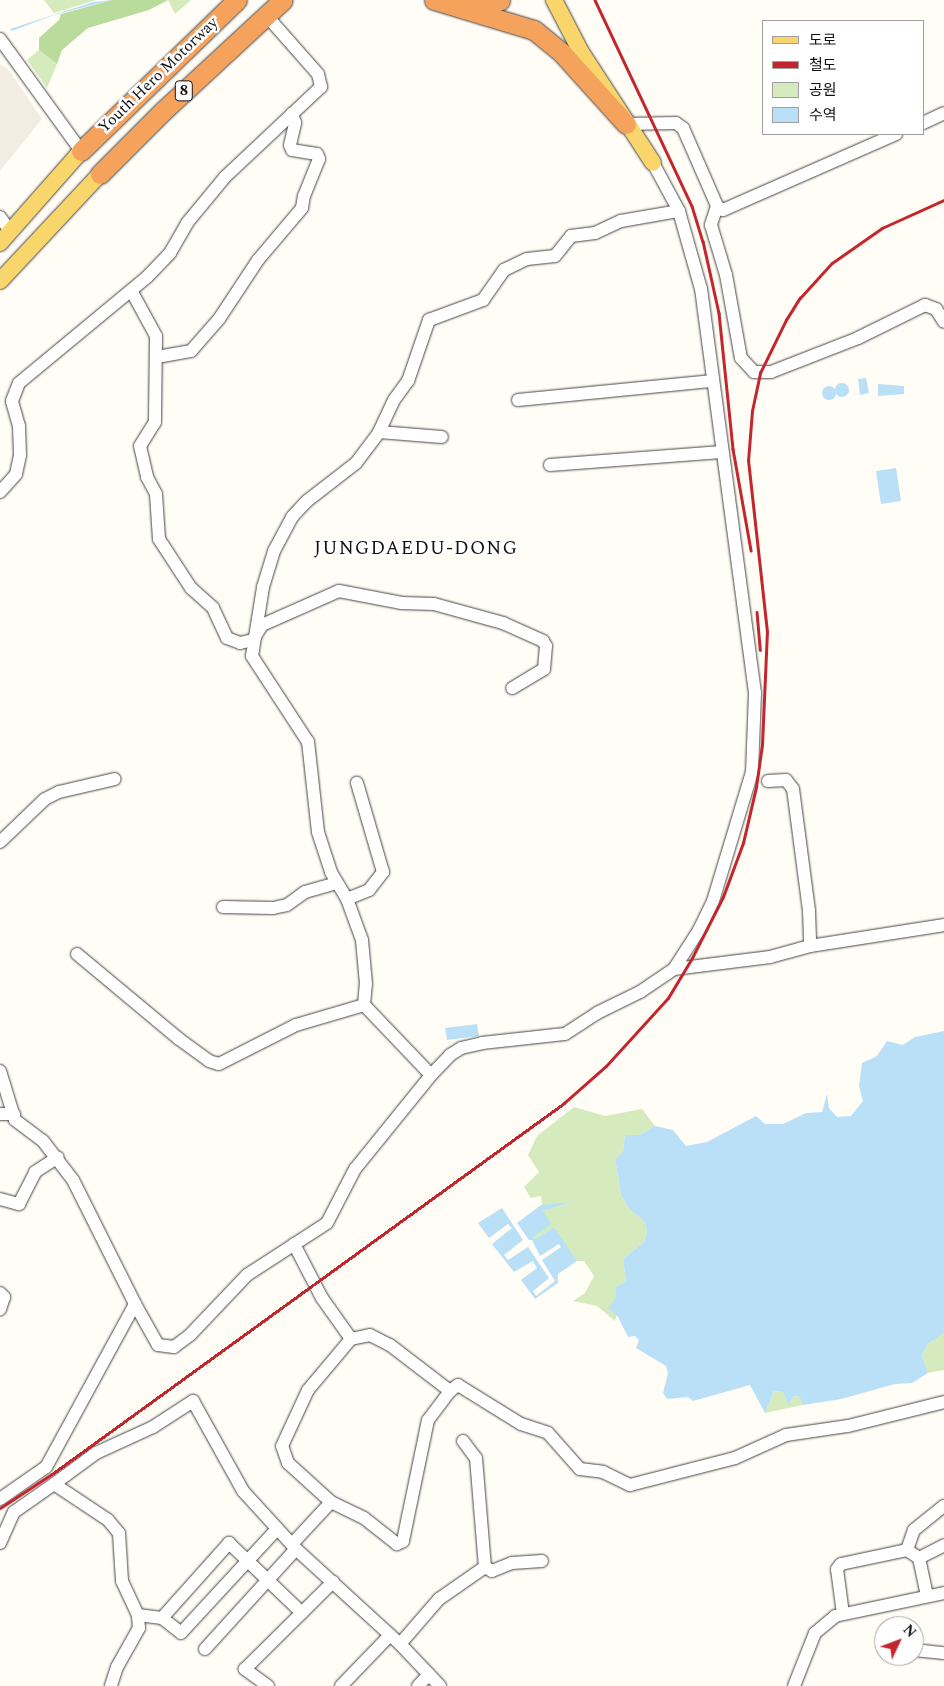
<!DOCTYPE html>
<html>
<head>
<meta charset="utf-8">
<style>
	body { margin:0 }
	#map { position:relative; width:944px; height:1686px; overflow:hidden; background:#fffdf5; font-family:Spectral,"Noto Sans KR",serif }
	div>[style] { position:absolute }
	[style*='--x'] { left:calc(var(--x)*1px); top:calc(var(--y)*1px); width:calc(var(--w)*1px); rotate:calc(var(--a)*1deg) }
	.green>* { inset:0; background:#d5ebbd }
	.forest>* { inset:0; background:#b9dc9c }
	.plaza>* { inset:0; background:#f1ede2 }
	.water>* { inset:0; background:#b9e0f7 }
	.round { border-radius:50% }
	.roads { filter:drop-shadow(0 0 1px #444) drop-shadow(0 0 1px #444) }
	.minor>* { height:12px; margin:-6px; padding:0 6px; transform-origin:6px; border-radius:6px; background:#fff }
	.major>* { height:16px; margin:-8px; padding:0 8px; transform-origin:8px; border-radius:8px; background:#f9d66b }
	.highway>* { height:19px; margin:-9.5px; padding:0 9.5px; transform-origin:9.5px; border-radius:9.5px; background:#f5a25d }
	.rail>* { height:2.5px; margin:-1.25px; padding:0 1.25px; transform-origin:1.25px; border-radius:1.25px; background:#c4262e }
	span { translate:-50% -50%; white-space:nowrap; text-align:center; line-height:1.15; -webkit-text-stroke:5px #fff; paint-order:stroke }
	.shield-label span { padding:1px 4px; background:#fff; border:1px solid; border-radius:4px; -webkit-text-stroke-width:0 }
	.shield-label { font-size:15px; color:#111; font-weight:700 }
	.street-label { font-size:16px; color:#111 }
	.quarter-label { font-size:19px; color:#111; letter-spacing:1px }
	.legend { position:absolute; left:762px; top:20px; width:162px; height:115px; box-sizing:border-box; background:#fff; border:1px solid #a0a0a0; margin:0; padding:6px 9px; list-style:none; font-size:15px; color:#111 }
	.legend li { display:flex; align-items:center; gap:10px; height:25px }
	.legend b { width:25px; border:1px solid #a0a0a0 }
	.north { position:absolute; left:874px; top:1616px; width:50px; height:50px; box-sizing:border-box; background:#fff; border:1px solid #a0a0a0; border-radius:50%; rotate:47deg; font-size:14px; font-weight:700; line-height:20px; text-align:center; color:#111 }
	.north::after { content:''; display:block; margin:auto; width:18px; height:22px; background:#c4262e; clip-path:polygon(50% 0,100% 100%,50% 72%,0 100%) }
</style>
</head>
<body>
<div id="map">
	<div class="green">
		<i style="clip-path:polygon(44px 0,96px 0,54px 13px)"></i>
		<i style="clip-path:polygon(168px 0,191px 0,175px 14px)"></i>
		<i style="clip-path:polygon(39px 50px,57px 64px,47px 88px,27px 60px)"></i>
		<i style="clip-path:polygon(574px 1107px,605px 1116px,642px 1109px,655px 1126px,639px 1135px,625px 1135px,623px 1152px,615px 1159px,621px 1195px,629px 1209px,644px 1221px,647px 1230px,644px 1242px,623px 1259px,626px 1281px,615px 1321px,597px 1306px,573px 1301px,585px 1293px,594px 1276px,584px 1261px,577px 1261px,564px 1246px,554px 1227px,535px 1239px,533px 1237px,543px 1211px,572px 1202px,542px 1206px,541px 1196px,531px 1198px,524px 1187px,539px 1172px,528px 1155px,537px 1136px)"></i>
		<i style="clip-path:polygon(944px 1333px,944px 1370px,928px 1373px,922px 1355px,928px 1344px)"></i>
		<i style="clip-path:polygon(774px 1391px,783px 1392px,789px 1405px,792px 1397px,800px 1396px,803px 1405px,765px 1413px)"></i>
	</div>
	<div class="forest">
		<i style="clip-path:polygon(112px 0,168px 0,149px 10px,88px 28px,62px 50px,57px 64px,39px 50px,39px 38px,59px 20px,61px 14px)"></i>
	</div>
	<div class="plaza">
		<i style="clip-path:polygon(0 64px,8px 69px,42px 119px,0 171px)"></i>
	</div>
	<div class="water">
		<i style="clip-path:polygon(112px 0,54px 15px,12px 31px,10px 29px,93px 2px)"></i>
		<i style="clip-path:polygon(866px 378px,869px 393px,860px 395px,858px 379px)"></i>
		<i class="round" style="left:835px;top:383px;width:14px;height:14px"></i>
		<i style="clip-path:polygon(878px 384px,904px 386px,904px 394px,878px 396px)"></i>
		<i class="round" style="left:822px;top:386px;width:14px;height:14px"></i>
		<i style="clip-path:polygon(896px 468px,901px 501px,881px 504px,876px 471px)"></i>
		<i style="clip-path:polygon(477px 1024px,479px 1036px,447px 1040px,445px 1028px)"></i>
		<i style="clip-path:polygon(944px 1031px,944px 1333px,928px 1344px,922px 1355px,928px 1373px,912px 1383px,895px 1384px,841px 1399px,803px 1405px,799px 1396px,792px 1397px,789px 1406px,783px 1392px,774px 1391px,765px 1413px,750px 1385px,693px 1401px,688px 1397px,667px 1399px,663px 1393px,668px 1373px,666px 1366px,636px 1348px,639px 1340px,635px 1336px,628px 1337px,618px 1317px,608px 1308px,616px 1298px,616px 1287px,626px 1281px,623px 1259px,644px 1242px,647px 1230px,644px 1221px,629px 1209px,621px 1195px,615px 1159px,623px 1152px,625px 1135px,639px 1135px,655px 1126px,673px 1130px,686px 1146px,707px 1142px,756px 1116px,765px 1124px,783px 1124px,806px 1113px,822px 1112px,827px 1094px,829px 1108px,837px 1117px,851px 1116px,863px 1101px,859px 1086px,862px 1063px,877px 1056px,887px 1041px,903px 1045px,915px 1037px)"></i>
		<i style="clip-path:polygon(572px 1202px,543px 1211px,551px 1224px,533px 1237px,535px 1239px,554px 1227px,577px 1261px,558px 1274px,558px 1283px,535px 1299px,521px 1280px,537px 1268px,533px 1261px,514px 1272px,492px 1244px,512px 1228px,508px 1224px,489px 1238px,478px 1223px,502px 1208px,523px 1240px,504px 1255px,508px 1260px,528px 1247px,549px 1278px,533px 1291px,536px 1296px,555px 1281px,542px 1260px,561px 1247px,559px 1244px,540px 1256px,532px 1240px,529px 1240px,517px 1223px,541px 1205px)"></i>
	</div>
	<div class="roads">
		<div class="minor">
			<i style="--x:0;--y:39;--w:138;--a:54.1"></i>
			<i style="--x:923;--y:123;--w:23;--a:-25"></i>
			<i style="--x:626;--y:124;--w:50;--a:-1.1"></i>
			<i style="--x:676;--y:123;--w:9;--a:36"></i>
			<i style="--x:683;--y:128;--w:85;--a:66.4"></i>
			<i style="--x:717;--y:206;--w:7;--a:34"></i>
			<i style="--x:723;--y:210;--w:189;--a:-23.7"></i>
			<i style="--x:717;--y:206;--w:20;--a:108"></i>
			<i style="--x:711;--y:225;--w:52;--a:73.3"></i>
			<i style="--x:726;--y:275;--w:84;--a:79.8"></i>
			<i style="--x:741;--y:358;--w:19;--a:47"></i>
			<i style="--x:754;--y:372;--w:17;--a:0"></i>
			<i style="--x:771;--y:372;--w:93;--a:-21.3"></i>
			<i style="--x:858;--y:338;--w:75;--a:-26.2"></i>
			<i style="--x:925;--y:305;--w:12;--a:20"></i>
			<i style="--x:936;--y:309;--w:15;--a:58"></i>
			<i style="--x:0;--y:217;--w:17;--a:54"></i>
			<i style="--x:132;--y:292;--w:50;--a:61.4"></i>
			<i style="--x:156;--y:336;--w:86;--a:90.7"></i>
			<i style="--x:155;--y:422;--w:28;--a:122"></i>
			<i style="--x:140;--y:446;--w:32;--a:77"></i>
			<i style="--x:147;--y:477;--w:19;--a:62"></i>
			<i style="--x:156;--y:494;--w:45;--a:86.2"></i>
			<i style="--x:159;--y:539;--w:59;--a:56.9"></i>
			<i style="--x:191;--y:588;--w:30;--a:42"></i>
			<i style="--x:213;--y:608;--w:33;--a:65"></i>
			<i style="--x:227;--y:638;--w:14;--a:21"></i>
			<i style="--x:240;--y:643;--w:13;--a:-13"></i>
			<i style="--x:253;--y:640;--w:17;--a:-59"></i>
			<i style="--x:262;--y:625;--w:84;--a:-23.8"></i>
			<i style="--x:339;--y:591;--w:64;--a:10.8"></i>
			<i style="--x:402;--y:603;--w:32;--a:2"></i>
			<i style="--x:434;--y:604;--w:72;--a:15.4"></i>
			<i style="--x:503;--y:623;--w:44;--a:24.2"></i>
			<i style="--x:543;--y:641;--w:6;--a:59"></i>
			<i style="--x:546;--y:646;--w:23;--a:95"></i>
			<i style="--x:544;--y:669;--w:37;--a:149"></i>
			<i style="--x:157;--y:357;--w:35;--a:-10"></i>
			<i style="--x:191;--y:351;--w:43;--a:-48.8"></i>
			<i style="--x:219;--y:319;--w:71;--a:-56.5"></i>
			<i style="--x:258;--y:260;--w:68;--a:-49.8"></i>
			<i style="--x:302;--y:208;--w:12;--a:-81"></i>
			<i style="--x:304;--y:196;--w:40;--a:-68"></i>
			<i style="--x:319;--y:159;--w:5;--a:-112"></i>
			<i style="--x:317;--y:154;--w:25;--a:-171"></i>
			<i style="--x:292;--y:150;--w:5;--a:-112"></i>
			<i style="--x:290;--y:145;--w:23;--a:-77"></i>
			<i style="--x:295;--y:123;--w:10;--a:-107"></i>
			<i style="--x:518;--y:400;--w:196;--a:-5.6"></i>
			<i style="--x:379;--y:432;--w:63;--a:4.5"></i>
			<i style="--x:550;--y:465;--w:172;--a:-4.3"></i>
			<i style="--x:0;--y:492;--w:24;--a:-48"></i>
			<i style="--x:16;--y:474;--w:19;--a:-78"></i>
			<i style="--x:20;--y:455;--w:29;--a:-92"></i>
			<i style="--x:19;--y:426;--w:26;--a:-106"></i>
			<i style="--x:12;--y:401;--w:19;--a:-69"></i>
			<i style="--x:19;--y:383;--w:166;--a:-39.6"></i>
			<i style="--x:147;--y:277;--w:33;--a:-46"></i>
			<i style="--x:170;--y:253;--w:34;--a:-60"></i>
			<i style="--x:187;--y:223;--w:60;--a:-50.4"></i>
			<i style="--x:225;--y:177;--w:132;--a:-43.2"></i>
			<i style="--x:321;--y:87;--w:13;--a:-103"></i>
			<i style="--x:318;--y:74;--w:79;--a:-131.4"></i>
			<i style="--x:768;--y:781;--w:18;--a:-3"></i>
			<i style="--x:786;--y:780;--w:11;--a:52"></i>
			<i style="--x:793;--y:789;--w:123;--a:82.5"></i>
			<i style="--x:809;--y:911;--w:35;--a:88"></i>
			<i style="--x:0;--y:842;--w:62;--a:-43.7"></i>
			<i style="--x:45;--y:799;--w:16;--a:-27"></i>
			<i style="--x:59;--y:792;--w:57;--a:-13.1"></i>
			<i style="--x:347;--y:899;--w:24;--a:-22"></i>
			<i style="--x:369;--y:890;--w:23;--a:-52"></i>
			<i style="--x:383;--y:872;--w:93;--a:-106.3"></i>
			<i style="--x:223;--y:907;--w:50;--a:1.1"></i>
			<i style="--x:273;--y:908;--w:14;--a:-12"></i>
			<i style="--x:287;--y:905;--w:22;--a:-36"></i>
			<i style="--x:305;--y:892;--w:33;--a:-16"></i>
			<i style="--x:77;--y:954;--w:133;--a:39.8"></i>
			<i style="--x:179;--y:1039;--w:37;--a:36"></i>
			<i style="--x:209;--y:1061;--w:10;--a:17"></i>
			<i style="--x:219;--y:1064;--w:86;--a:-26.9"></i>
			<i style="--x:296;--y:1025;--w:71;--a:-16.4"></i>
			<i style="--x:674;--y:969;--w:97;--a:-7.1"></i>
			<i style="--x:770;--y:957;--w:41;--a:-15.4"></i>
			<i style="--x:810;--y:946;--w:136;--a:-8.9"></i>
			<i style="--x:0;--y:1071;--w:51;--a:73"></i>
			<i style="--x:15;--y:1120;--w:35;--a:37"></i>
			<i style="--x:43;--y:1141;--w:49;--a:52.4"></i>
			<i style="--x:73;--y:1180;--w:139;--a:63.4"></i>
			<i style="--x:135;--y:1304;--w:186;--a:118.6"></i>
			<i style="--x:46;--y:1467;--w:56;--a:145.2"></i>
			<i style="--x:431;--y:1075;--w:97;--a:-133.7"></i>
			<i style="--x:364;--y:1005;--w:21;--a:-85"></i>
			<i style="--x:366;--y:984;--w:44;--a:-95.2"></i>
			<i style="--x:362;--y:940;--w:44;--a:-110.1"></i>
			<i style="--x:347;--y:899;--w:31;--a:-121"></i>
			<i style="--x:331;--y:872;--w:42;--a:-108"></i>
			<i style="--x:318;--y:832;--w:91;--a:-96.3"></i>
			<i style="--x:308;--y:742;--w:103;--a:-123.1"></i>
			<i style="--x:252;--y:656;--w:70;--a:-80.9"></i>
			<i style="--x:263;--y:587;--w:38;--a:-73"></i>
			<i style="--x:274;--y:551;--w:38;--a:-62"></i>
			<i style="--x:292;--y:517;--w:22;--a:-47"></i>
			<i style="--x:307;--y:501;--w:62;--a:-37.8"></i>
			<i style="--x:356;--y:463;--w:39;--a:-53"></i>
			<i style="--x:379;--y:432;--w:35;--a:-65"></i>
			<i style="--x:394;--y:400;--w:24;--a:-54"></i>
			<i style="--x:408;--y:381;--w:65;--a:-71"></i>
			<i style="--x:429;--y:320;--w:58;--a:-20.3"></i>
			<i style="--x:483;--y:300;--w:37;--a:-55"></i>
			<i style="--x:504;--y:270;--w:25;--a:-26"></i>
			<i style="--x:527;--y:259;--w:28;--a:-6"></i>
			<i style="--x:555;--y:256;--w:26;--a:-51"></i>
			<i style="--x:571;--y:236;--w:24;--a:-7"></i>
			<i style="--x:595;--y:233;--w:29;--a:-25"></i>
			<i style="--x:621;--y:221;--w:59;--a:-9.8"></i>
			<i style="--x:0;--y:1114;--w:14;--a:0"></i>
			<i style="--x:0;--y:1199;--w:20;--a:15"></i>
			<i style="--x:19;--y:1204;--w:36;--a:-63"></i>
			<i style="--x:35;--y:1172;--w:27;--a:-33"></i>
			<i style="--x:294;--y:1244;--w:61;--a:62.6"></i>
			<i style="--x:322;--y:1298;--w:50;--a:54.7"></i>
			<i style="--x:0;--y:1293;--w:6;--a:45"></i>
			<i style="--x:4;--y:1297;--w:13;--a:108"></i>
			<i style="--x:135;--y:1304;--w:47;--a:60.7"></i>
			<i style="--x:158;--y:1345;--w:16;--a:7"></i>
			<i style="--x:174;--y:1347;--w:20;--a:-37"></i>
			<i style="--x:190;--y:1335;--w:83;--a:-46.5"></i>
			<i style="--x:247;--y:1275;--w:95;--a:-33"></i>
			<i style="--x:327;--y:1223;--w:61;--a:-62.6"></i>
			<i style="--x:355;--y:1169;--w:121;--a:-51"></i>
			<i style="--x:431;--y:1075;--w:28;--a:-46"></i>
			<i style="--x:450;--y:1055;--w:13;--a:-32"></i>
			<i style="--x:461;--y:1048;--w:22;--a:-13"></i>
			<i style="--x:482;--y:1043;--w:83;--a:-6.2"></i>
			<i style="--x:565;--y:1034;--w:38;--a:-33"></i>
			<i style="--x:597;--y:1013;--w:48;--a:-26"></i>
			<i style="--x:640;--y:992;--w:41;--a:-34.1"></i>
			<i style="--x:674;--y:969;--w:46;--a:-57.3"></i>
			<i style="--x:699;--y:930;--w:32;--a:-64"></i>
			<i style="--x:713;--y:901;--w:135;--a:-73.2"></i>
			<i style="--x:752;--y:772;--w:79;--a:-87.8"></i>
			<i style="--x:755;--y:693;--w:408;--a:-97.6"></i>
			<i style="--x:701;--y:289;--w:81;--a:-105.8"></i>
			<i style="--x:679;--y:211;--w:55;--a:-118.4"></i>
			<i style="--x:450;--y:1391;--w:36;--a:127"></i>
			<i style="--x:428;--y:1420;--w:124;--a:101.7"></i>
			<i style="--x:403;--y:1541;--w:7;--a:153"></i>
			<i style="--x:397;--y:1544;--w:42;--a:-141.8"></i>
			<i style="--x:364;--y:1518;--w:37;--a:-154"></i>
			<i style="--x:331;--y:1502;--w:58;--a:-137.8"></i>
			<i style="--x:288;--y:1463;--w:18;--a:-109"></i>
			<i style="--x:282;--y:1446;--w:62;--a:-65.1"></i>
			<i style="--x:308;--y:1390;--w:67;--a:-49.9"></i>
			<i style="--x:351;--y:1339;--w:19;--a:-12"></i>
			<i style="--x:370;--y:1335;--w:22;--a:27"></i>
			<i style="--x:390;--y:1345;--w:76;--a:37.5"></i>
			<i style="--x:450;--y:1391;--w:10;--a:-37"></i>
			<i style="--x:458;--y:1385;--w:74;--a:31.8"></i>
			<i style="--x:521;--y:1424;--w:28;--a:18"></i>
			<i style="--x:548;--y:1433;--w:48;--a:48.4"></i>
			<i style="--x:580;--y:1469;--w:23;--a:7"></i>
			<i style="--x:603;--y:1472;--w:30;--a:26"></i>
			<i style="--x:630;--y:1485;--w:108;--a:-14.4"></i>
			<i style="--x:735;--y:1458;--w:56;--a:-24.3"></i>
			<i style="--x:786;--y:1435;--w:63;--a:-8.3"></i>
			<i style="--x:848;--y:1426;--w:99;--a:-14"></i>
			<i style="--x:463;--y:1441;--w:21;--a:53"></i>
			<i style="--x:476;--y:1458;--w:109;--a:85.3"></i>
			<i style="--x:54;--y:1484;--w:52;--a:-36.4"></i>
			<i style="--x:96;--y:1453;--w:63;--a:-24.5"></i>
			<i style="--x:153;--y:1427;--w:48;--a:-33"></i>
			<i style="--x:193;--y:1401;--w:103;--a:60.9"></i>
			<i style="--x:243;--y:1491;--w:79;--a:47.6"></i>
			<i style="--x:296;--y:1549;--w:141;--a:42.4"></i>
			<i style="--x:400;--y:1644;--w:58;--a:46.4"></i>
			<i style="--x:0;--y:1543;--w:34;--a:-66"></i>
			<i style="--x:14;--y:1512;--w:49;--a:-35"></i>
			<i style="--x:54;--y:1484;--w:65;--a:33.7"></i>
			<i style="--x:108;--y:1520;--w:17;--a:50"></i>
			<i style="--x:119;--y:1533;--w:48;--a:86.4"></i>
			<i style="--x:122;--y:1581;--w:38;--a:65"></i>
			<i style="--x:138;--y:1615;--w:13;--a:86"></i>
			<i style="--x:139;--y:1628;--w:45;--a:119.4"></i>
			<i style="--x:117;--y:1667;--w:20;--a:108"></i>
			<i style="--x:292;--y:1544;--w:57;--a:-47.1"></i>
			<i style="--x:907;--y:1550;--w:21;--a:-71"></i>
			<i style="--x:914;--y:1530;--w:38;--a:-39"></i>
			<i style="--x:919;--y:1558;--w:28;--a:-27"></i>
			<i style="--x:843;--y:1614;--w:45;--a:-97.6"></i>
			<i style="--x:837;--y:1569;--w:6;--a:-51"></i>
			<i style="--x:841;--y:1564;--w:67;--a:-12"></i>
			<i style="--x:907;--y:1550;--w:14;--a:34"></i>
			<i style="--x:919;--y:1558;--w:38;--a:78"></i>
			<i style="--x:138;--y:1615;--w:24;--a:7"></i>
			<i style="--x:162;--y:1618;--w:24;--a:38"></i>
			<i style="--x:181;--y:1633;--w:142;--a:-47.3"></i>
			<i style="--x:162;--y:1618;--w:101;--a:-48.2"></i>
			<i style="--x:229;--y:1543;--w:101;--a:43.8"></i>
			<i style="--x:400;--y:1644;--w:60;--a:-49.1"></i>
			<i style="--x:439;--y:1599;--w:56;--a:-34.8"></i>
			<i style="--x:485;--y:1567;--w:8;--a:30"></i>
			<i style="--x:492;--y:1571;--w:22;--a:-22"></i>
			<i style="--x:512;--y:1563;--w:30;--a:-4"></i>
			<i style="--x:205;--y:1649;--w:135;--a:-47.7"></i>
			<i style="--x:914;--y:1650;--w:30;--a:6"></i>
			<i style="--x:268;--y:1686;--w:29;--a:-144"></i>
			<i style="--x:245;--y:1669;--w:124;--a:-44.7"></i>
			<i style="--x:341;--y:1686;--w:71;--a:-46.1"></i>
			<i style="--x:418;--y:1686;--w:16;--a:-47"></i>
			<i style="--x:794;--y:1686;--w:57;--a:-68.4"></i>
			<i style="--x:815;--y:1633;--w:26;--a:-40"></i>
			<i style="--x:835;--y:1616;--w:111;--a:-11.9"></i>
		</div>
		<div class="major">
			<i style="--x:554;--y:0;--w:59;--a:62.6"></i>
			<i style="--x:581;--y:52;--w:132;--a:57"></i>
			<i style="--x:0;--y:243;--w:123;--a:-48.6"></i>
			<i style="--x:0;--y:281;--w:146;--a:-46.9"></i>
		</div>
		<div class="highway">
			<i style="--x:434;--y:0;--w:104;--a:16.7"></i>
			<i style="--x:534;--y:30;--w:35;--a:39"></i>
			<i style="--x:561;--y:52;--w:97;--a:47.9"></i>
			<i style="--x:469;--y:8;--w:32;--a:-14"></i>
			<i style="--x:81;--y:151;--w:217;--a:-44.1"></i>
			<i style="--x:100;--y:174;--w:89;--a:-45"></i>
			<i style="--x:163;--y:111;--w:163;--a:-42.8"></i>
		</div>
	</div>
	<div class="rail">
		<i style="--x:595;--y:0;--w:228;--a:64.8"></i>
		<i style="--x:692;--y:206;--w:37;--a:73"></i>
		<i style="--x:703;--y:241;--w:74;--a:77.5"></i>
		<i style="--x:719;--y:313;--w:137;--a:84.1"></i>
		<i style="--x:733;--y:449;--w:103;--a:79.9"></i>
		<i style="--x:757;--y:612;--w:38;--a:85"></i>
		<i style="--x:0;--y:1508;--w:62;--a:-33.2"></i>
		<i style="--x:52;--y:1474;--w:631;--a:-35.91"></i>
		<i style="--x:563;--y:1104;--w:57;--a:-41.5"></i>
		<i style="--x:606;--y:1066;--w:92;--a:-47.6"></i>
		<i style="--x:668;--y:998;--w:47;--a:-59"></i>
		<i style="--x:692;--y:958;--w:68;--a:-63.1"></i>
		<i style="--x:723;--y:897;--w:58;--a:-69.7"></i>
		<i style="--x:743;--y:843;--w:57;--a:-76.9"></i>
		<i style="--x:756;--y:787;--w:42;--a:-81.9"></i>
		<i style="--x:762;--y:745;--w:113;--a:-87.5"></i>
		<i style="--x:767;--y:632;--w:172;--a:-96.3"></i>
		<i style="--x:748;--y:461;--w:50;--a:-85.4"></i>
		<i style="--x:752;--y:411;--w:39;--a:-78"></i>
		<i style="--x:760;--y:373;--w:59;--a:-63.9"></i>
		<i style="--x:786;--y:320;--w:26;--a:-58"></i>
		<i style="--x:800;--y:298;--w:47;--a:-47.6"></i>
		<i style="--x:832;--y:263;--w:61;--a:-35"></i>
		<i style="--x:882;--y:228;--w:68;--a:-24.3"></i>
	</div>
	<div class="shield-label">
		<span style="left:184px;top:91px">8</span>
	</div>
	<div class="street-label">
		<span style="left:158px;top:75px;rotate:-44deg">Youth Hero Motorway</span>
	</div>
	<div class="quarter-label">
		<span style="left:416px;top:549px">JUNGDAEDU-DONG</span>
	</div>
	<ul class="legend">
	<li><b style="height:6px;background:#f9d66b"></b>도로</li>
	<li><b style="height:6px;background:#c4262e"></b>철도</li>
	<li><b style="height:14px;background:#d5ebbd"></b>공원</li>
	<li><b style="height:14px;background:#b9e0f7"></b>수역</li>
	</ul>
	<div class="north">N</div>
</div>
</body>
</html>
